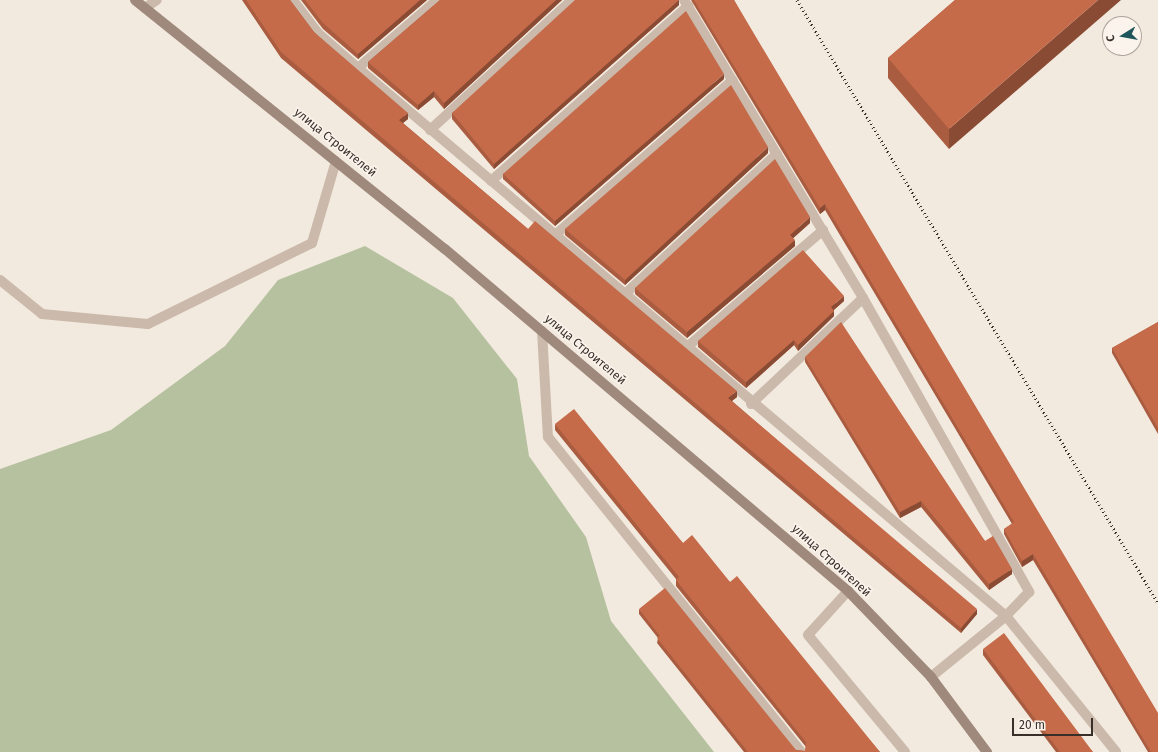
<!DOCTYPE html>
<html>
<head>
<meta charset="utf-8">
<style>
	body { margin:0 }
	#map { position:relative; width:1158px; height:752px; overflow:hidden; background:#f3eadf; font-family:"Fira Sans",sans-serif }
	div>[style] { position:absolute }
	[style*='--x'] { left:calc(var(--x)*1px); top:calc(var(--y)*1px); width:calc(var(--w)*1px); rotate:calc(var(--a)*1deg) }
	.green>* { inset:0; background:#b6c29f }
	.service>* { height:10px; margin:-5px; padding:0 5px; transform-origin:5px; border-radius:5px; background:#cbbaab }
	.secondary>* { height:10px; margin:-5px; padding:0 5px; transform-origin:5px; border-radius:5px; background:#9f897c }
	.rail>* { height:3px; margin-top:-1.5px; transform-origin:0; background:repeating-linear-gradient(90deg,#392f2a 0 1px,transparent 0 4px) }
	.wall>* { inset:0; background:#a95c40 }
	.shaded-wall>* { inset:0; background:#8a4b34 }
	.building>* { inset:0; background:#c56b4a }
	span { translate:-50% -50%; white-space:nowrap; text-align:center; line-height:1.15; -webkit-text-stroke:3px #faf4ec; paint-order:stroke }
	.street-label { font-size:12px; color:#392f2a }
	.north { position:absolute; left:1102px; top:16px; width:40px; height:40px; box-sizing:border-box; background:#faf4ec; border:1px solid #ada59e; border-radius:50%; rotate:259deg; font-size:11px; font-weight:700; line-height:16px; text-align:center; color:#392f2a }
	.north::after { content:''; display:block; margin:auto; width:14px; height:18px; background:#1f565b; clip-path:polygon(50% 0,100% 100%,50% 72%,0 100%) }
	.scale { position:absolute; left:1012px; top:718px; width:81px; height:18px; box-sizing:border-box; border:2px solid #392f2a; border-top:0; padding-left:5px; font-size:12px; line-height:14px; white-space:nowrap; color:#392f2a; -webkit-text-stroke:3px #faf4ec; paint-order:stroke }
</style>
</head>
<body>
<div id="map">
	<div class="green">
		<i style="clip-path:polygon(365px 246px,453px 298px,517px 379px,529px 456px,586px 537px,611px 621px,714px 752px,0 752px,0 469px,111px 430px,225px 346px,278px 280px)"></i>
	</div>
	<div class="service">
		<i style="--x:293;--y:0;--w:41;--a:52.9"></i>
		<i style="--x:318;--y:33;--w:53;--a:41.2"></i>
		<i style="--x:358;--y:68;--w:849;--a:40.22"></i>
		<i style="--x:1006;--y:616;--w:175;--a:51"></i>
		<i style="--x:684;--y:0;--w:348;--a:59"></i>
		<i style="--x:863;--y:298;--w:338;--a:60.5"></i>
		<i style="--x:1029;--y:592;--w:33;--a:134"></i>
		<i style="--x:1006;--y:616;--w:97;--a:140.9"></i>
		<i style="--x:145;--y:8;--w:14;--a:-34"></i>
		<i style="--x:358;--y:68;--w:104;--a:-40.7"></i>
		<i style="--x:430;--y:130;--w:193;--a:-42.5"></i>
		<i style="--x:491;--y:181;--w:264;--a:-41.6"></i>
		<i style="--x:554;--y:236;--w:237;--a:-41.1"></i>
		<i style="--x:0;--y:280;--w:54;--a:39"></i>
		<i style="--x:42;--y:314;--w:106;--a:5.4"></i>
		<i style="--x:148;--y:324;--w:183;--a:-26.3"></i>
		<i style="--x:312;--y:243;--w:85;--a:-73.7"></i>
		<i style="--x:624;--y:295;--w:208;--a:-42.7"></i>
		<i style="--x:542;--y:331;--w:106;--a:86.8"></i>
		<i style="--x:548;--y:437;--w:404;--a:51.2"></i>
		<i style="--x:686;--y:348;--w:181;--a:-40.7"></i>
		<i style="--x:751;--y:404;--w:154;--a:-43.4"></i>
		<i style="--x:848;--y:591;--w:59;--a:132.3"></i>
		<i style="--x:808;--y:635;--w:152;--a:50.3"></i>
	</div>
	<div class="secondary">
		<i style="--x:135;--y:0;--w:398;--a:38.8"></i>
		<i style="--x:445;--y:249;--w:529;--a:40.32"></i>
		<i style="--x:848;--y:591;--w:120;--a:46"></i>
		<i style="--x:931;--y:677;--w:94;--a:53.3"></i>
	</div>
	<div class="rail">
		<i style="--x:797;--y:0;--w:703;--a:59.09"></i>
	</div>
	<div class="wall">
		<i style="clip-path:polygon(242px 0,290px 0,314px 32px,408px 119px,403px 123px,528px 229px,737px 397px,732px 401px,977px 614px,961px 633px,281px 58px)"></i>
		<i style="clip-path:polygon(301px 0,427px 0,358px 59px,323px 29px)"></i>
		<i style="clip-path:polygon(440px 0,562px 0,444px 109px,434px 97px,418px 110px,368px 68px,368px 62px)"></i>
		<i style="clip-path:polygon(679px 0,679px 5px,494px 169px,452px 119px,452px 113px)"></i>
		<i style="clip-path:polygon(691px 0,734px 0,1158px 752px,1148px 752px,1033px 560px,1022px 567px,1004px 534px,1004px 529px,1012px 524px,825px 210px,820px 214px)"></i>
		<i style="clip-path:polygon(955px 0,949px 149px,888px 78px,888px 58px)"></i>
		<i style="clip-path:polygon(724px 79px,555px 226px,503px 179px,503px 174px)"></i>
		<i style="clip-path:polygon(768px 153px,625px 285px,565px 235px,565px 229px)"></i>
		<i style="clip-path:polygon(810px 223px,793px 238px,795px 246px,687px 338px,635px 294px,635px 288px)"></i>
		<i style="clip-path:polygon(844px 301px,834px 310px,834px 316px,798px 351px,794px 345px,746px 388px,698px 347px,698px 341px)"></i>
		<i style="clip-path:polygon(1158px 322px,1158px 434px,1112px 353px,1112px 348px)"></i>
		<i style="clip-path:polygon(805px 357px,985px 541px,1012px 574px,989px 590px,921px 507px,900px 518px,805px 362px)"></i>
		<i style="clip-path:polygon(555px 424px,683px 543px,730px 582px,880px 752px,744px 752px,657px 643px,658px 638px,639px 614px,639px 609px,796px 750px,805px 751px,806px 747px,676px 586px,676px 579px,555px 430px)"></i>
		<i style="clip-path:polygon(983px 649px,1093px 752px,1056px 752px,983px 655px)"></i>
	</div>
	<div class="shaded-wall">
		<i style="clip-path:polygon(420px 0,427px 0,358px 59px,358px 54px)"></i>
		<i style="clip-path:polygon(556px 0,562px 0,444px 109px,444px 103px)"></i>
		<i style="clip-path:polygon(679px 0,679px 5px,494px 169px,494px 164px)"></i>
		<i style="clip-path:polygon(1098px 0,1121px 0,949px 149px,949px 129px)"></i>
		<i style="clip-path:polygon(724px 74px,724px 79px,555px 226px,555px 221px)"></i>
		<i style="clip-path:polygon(434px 91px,434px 97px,418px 110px,418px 105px)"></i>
		<i style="clip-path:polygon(408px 113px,408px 119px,399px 126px,399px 120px)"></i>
		<i style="clip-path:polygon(768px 147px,768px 153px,625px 285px,625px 280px)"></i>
		<i style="clip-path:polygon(825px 204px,825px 210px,820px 214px,820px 208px)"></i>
		<i style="clip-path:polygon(810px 217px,810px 223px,790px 241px,790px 235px)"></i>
		<i style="clip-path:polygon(795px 240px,795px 246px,687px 338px,687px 332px)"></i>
		<i style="clip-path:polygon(844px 296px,844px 301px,831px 312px,831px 307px)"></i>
		<i style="clip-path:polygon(834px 311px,834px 316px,798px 351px,798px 345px)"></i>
		<i style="clip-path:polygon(794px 340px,794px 345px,746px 388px,746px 382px)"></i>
		<i style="clip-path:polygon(737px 391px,737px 397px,728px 404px,728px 398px)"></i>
		<i style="clip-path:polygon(921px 501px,921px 507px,900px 518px,900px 512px)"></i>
		<i style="clip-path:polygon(1033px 554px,1033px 560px,1022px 567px,1022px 561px)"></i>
		<i style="clip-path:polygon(1012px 569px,1012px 574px,989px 590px,989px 584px)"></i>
		<i style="clip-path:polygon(977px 609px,977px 614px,961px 633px,961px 628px)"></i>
	</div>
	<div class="building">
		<i style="clip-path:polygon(246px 0,290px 0,314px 32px,408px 113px,399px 120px,528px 229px,535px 221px,737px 391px,728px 398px,977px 609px,961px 628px,281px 52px)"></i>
		<i style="clip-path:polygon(305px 0,420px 0,358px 54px,323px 23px)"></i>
		<i style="clip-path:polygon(440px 0,556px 0,444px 103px,434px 91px,418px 105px,368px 62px)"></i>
		<i style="clip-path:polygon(575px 0,679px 0,494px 164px,452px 113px)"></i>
		<i style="clip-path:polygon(694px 0,734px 0,1158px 713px,1158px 752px,1151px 752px,1033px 554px,1022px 561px,1004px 529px,1014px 522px,825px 204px,820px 208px)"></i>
		<i style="clip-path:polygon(955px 0,1098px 0,949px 129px,888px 58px)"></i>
		<i style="clip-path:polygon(686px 11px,724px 74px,555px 221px,503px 174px)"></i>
		<i style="clip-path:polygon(731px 85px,768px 147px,625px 280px,565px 229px)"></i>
		<i style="clip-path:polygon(775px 159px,810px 217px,790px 235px,795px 240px,687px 332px,635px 288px)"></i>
		<i style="clip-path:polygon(803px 250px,844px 296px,831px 307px,834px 311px,798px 345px,794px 340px,746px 382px,698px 341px)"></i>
		<i style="clip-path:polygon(841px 322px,985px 541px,993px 536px,1012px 569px,989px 584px,921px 501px,900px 512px,805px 357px)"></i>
		<i style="clip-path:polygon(1158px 322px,1158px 428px,1112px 348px)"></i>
		<i style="clip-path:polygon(574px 409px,683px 543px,692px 535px,730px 582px,737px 576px,880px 752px,748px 752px,657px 638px,660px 636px,639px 609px,665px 588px,796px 750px,805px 751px,806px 742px,676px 580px,679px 577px,555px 424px)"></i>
		<i style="clip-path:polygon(1004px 633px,1093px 752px,1060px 752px,983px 649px)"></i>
	</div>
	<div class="street-label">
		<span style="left:335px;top:143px;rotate:39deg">улица Строителей</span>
		<span style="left:585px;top:350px;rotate:40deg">улица Строителей</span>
		<span style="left:831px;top:561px;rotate:42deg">улица Строителей</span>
	</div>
	<div class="north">С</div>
	<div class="scale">20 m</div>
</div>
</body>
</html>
